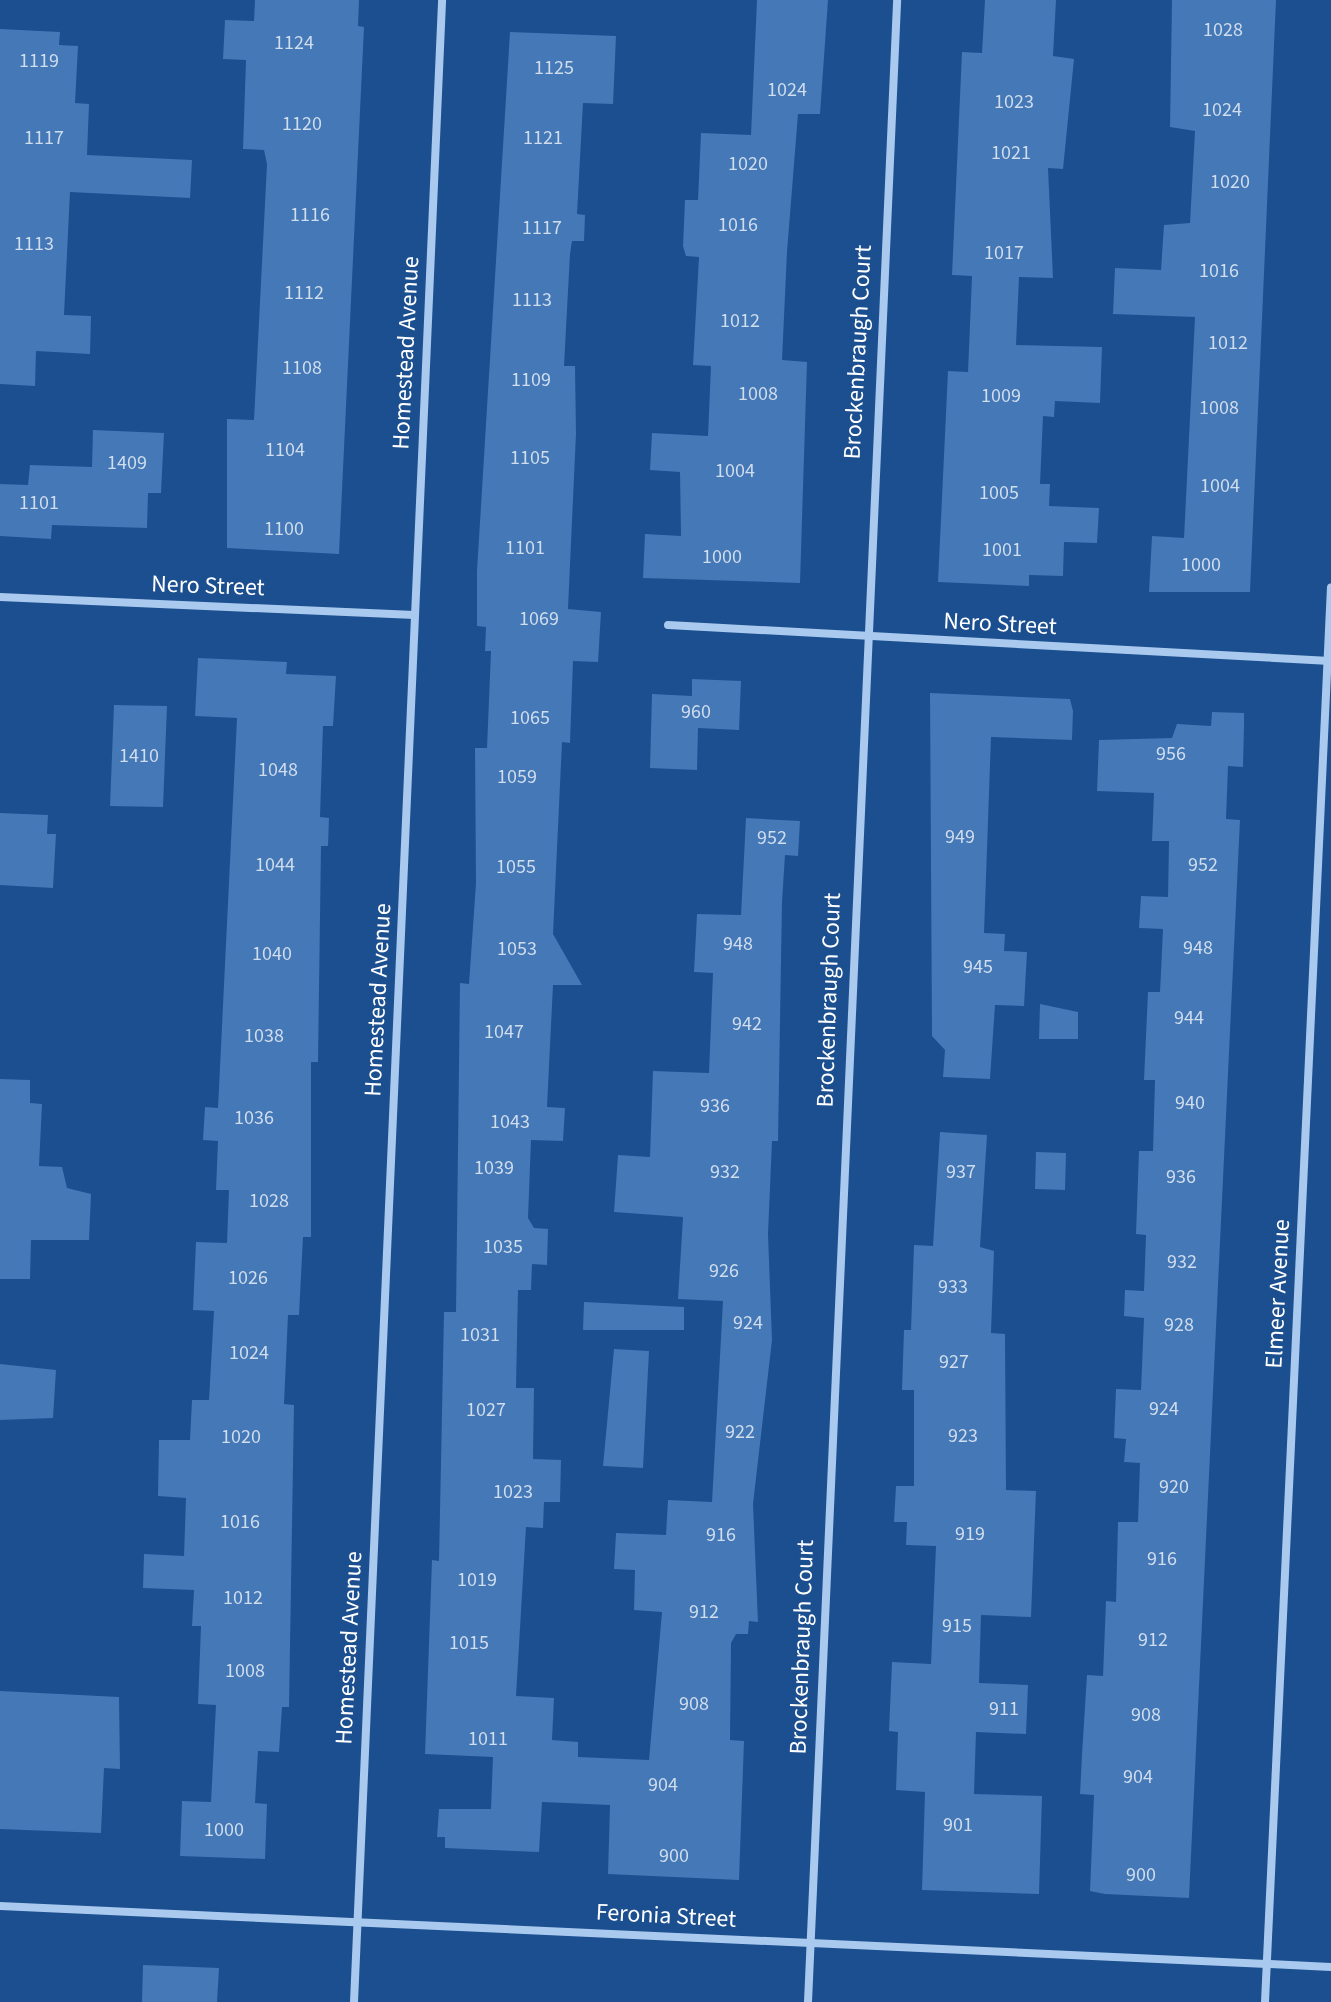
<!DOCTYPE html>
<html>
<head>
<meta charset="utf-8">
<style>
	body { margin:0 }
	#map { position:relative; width:1331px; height:2002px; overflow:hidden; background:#1b4f8f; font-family:"Source Sans 3",sans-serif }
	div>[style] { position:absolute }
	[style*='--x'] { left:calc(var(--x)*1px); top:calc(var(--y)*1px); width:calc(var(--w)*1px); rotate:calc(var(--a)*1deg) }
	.building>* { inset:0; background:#4478b7 }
	.street>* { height:8px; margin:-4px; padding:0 4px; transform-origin:4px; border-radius:4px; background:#a9c9ee }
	span { translate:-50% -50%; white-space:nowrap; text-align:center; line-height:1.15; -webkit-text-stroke:8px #1b4f8f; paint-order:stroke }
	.number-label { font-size:20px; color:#d0dded }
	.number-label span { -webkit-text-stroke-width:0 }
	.street-label { font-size:24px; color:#fff }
</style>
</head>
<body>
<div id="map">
	<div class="building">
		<i style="clip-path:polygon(255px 0,359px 0,358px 26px,364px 27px,339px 554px,227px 548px,227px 419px,254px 420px,267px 164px,264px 150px,243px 149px,246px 60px,223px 59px,225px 20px,254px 21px)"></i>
		<i style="clip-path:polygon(757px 0,828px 0,820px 114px,798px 114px,787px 252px,782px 360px,807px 362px,800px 583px,643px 578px,645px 534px,681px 536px,680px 472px,650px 470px,652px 433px,708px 436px,711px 366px,693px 365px,699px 257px,686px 256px,683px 246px,685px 200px,698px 200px,701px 133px,751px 135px)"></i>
		<i style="clip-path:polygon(985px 0,1056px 0,1053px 56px,1074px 59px,1063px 169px,1048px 168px,1053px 278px,1019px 277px,1016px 345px,1102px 347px,1100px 403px,1055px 401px,1054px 417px,1043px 416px,1040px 484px,1050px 484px,1049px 506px,1099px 508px,1097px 543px,1064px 542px,1063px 576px,1029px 575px,1029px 586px,938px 582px,948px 371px,968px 372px,972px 276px,952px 275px,962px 52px,982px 53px)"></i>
		<i style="clip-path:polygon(1172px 0,1276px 0,1250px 592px,1149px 592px,1152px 536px,1184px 538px,1195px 317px,1113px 314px,1115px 268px,1161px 270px,1164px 225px,1190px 223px,1195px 131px,1170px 127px)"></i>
		<i style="clip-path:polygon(0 29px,60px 32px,59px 45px,78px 46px,75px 103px,89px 104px,87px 155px,192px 160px,190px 198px,70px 192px,64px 315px,91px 316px,90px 354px,36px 351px,35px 386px,0 384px)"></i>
		<i style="clip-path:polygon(510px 32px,616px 36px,613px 104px,583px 103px,577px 214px,585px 215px,584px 241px,572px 241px,570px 254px,564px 366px,575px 366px,576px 434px,568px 609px,601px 612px,598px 662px,573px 661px,570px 743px,562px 742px,553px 934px,582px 985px,553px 985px,547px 1107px,565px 1108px,563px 1141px,531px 1140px,528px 1218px,534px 1228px,548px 1229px,547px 1265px,532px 1264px,531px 1290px,518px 1290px,516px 1388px,534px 1388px,533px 1459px,561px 1460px,560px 1502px,544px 1502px,543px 1528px,526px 1527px,516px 1696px,554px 1698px,552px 1740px,578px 1742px,578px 1757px,649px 1760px,662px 1612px,634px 1610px,635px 1570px,614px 1569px,616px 1533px,666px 1535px,668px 1500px,712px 1502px,723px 1301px,678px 1299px,683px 1217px,614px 1212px,618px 1155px,650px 1157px,653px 1071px,709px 1073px,713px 973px,694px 972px,697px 914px,741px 915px,746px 818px,800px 821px,798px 856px,785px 855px,782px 902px,778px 1141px,772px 1141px,768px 1234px,772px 1340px,753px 1504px,758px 1622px,749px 1621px,748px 1634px,736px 1634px,731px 1643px,730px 1740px,744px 1741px,739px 1880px,608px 1874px,610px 1805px,542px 1802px,539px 1852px,445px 1848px,445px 1837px,437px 1837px,439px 1809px,491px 1809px,493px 1757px,425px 1754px,432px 1560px,439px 1561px,444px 1312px,456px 1312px,460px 983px,469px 984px,476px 883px,475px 748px,487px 748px,491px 651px,485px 651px,486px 627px,477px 626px,477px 571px)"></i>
		<i style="clip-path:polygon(93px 430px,164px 433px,161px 493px,148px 493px,147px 528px,52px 525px,51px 539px,0 536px,0 484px,28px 485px,30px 465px,92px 467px)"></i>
		<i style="clip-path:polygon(198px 658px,287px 662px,286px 674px,336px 676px,333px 726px,323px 726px,320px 817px,329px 818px,328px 846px,321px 846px,318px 1062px,311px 1062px,311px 1237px,303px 1237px,299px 1315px,288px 1315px,284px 1404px,294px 1405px,289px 1707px,282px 1707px,279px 1752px,258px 1751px,255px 1803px,267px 1804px,265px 1859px,180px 1856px,182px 1801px,211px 1802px,216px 1705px,198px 1704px,201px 1626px,192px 1626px,194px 1590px,143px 1588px,144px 1554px,184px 1556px,186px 1498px,158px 1496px,159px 1440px,190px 1440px,192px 1400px,209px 1400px,214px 1311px,193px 1310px,196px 1242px,227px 1243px,229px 1190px,216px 1190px,218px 1141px,203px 1140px,205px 1107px,218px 1108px,237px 718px,195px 716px)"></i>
		<i style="clip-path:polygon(692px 679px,741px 681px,739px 730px,698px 728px,697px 770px,650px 768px,652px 694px,692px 696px)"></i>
		<i style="clip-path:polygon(930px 693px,1070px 699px,1073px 711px,1072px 740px,991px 737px,984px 933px,1005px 934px,1004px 951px,1027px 952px,1024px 1006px,995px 1005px,990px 1079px,943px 1077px,945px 1050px,932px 1036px)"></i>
		<i style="clip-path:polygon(114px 705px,167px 706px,163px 807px,110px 806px)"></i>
		<i style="clip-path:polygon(1212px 712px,1244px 713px,1244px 727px,1243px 767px,1228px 766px,1226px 819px,1240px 820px,1189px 1898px,1105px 1894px,1090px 1891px,1094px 1795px,1080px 1794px,1082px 1754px,1087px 1675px,1103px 1676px,1106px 1601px,1116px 1602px,1118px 1522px,1138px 1522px,1140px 1463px,1124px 1462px,1126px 1439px,1114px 1438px,1116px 1389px,1141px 1390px,1144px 1318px,1124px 1316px,1125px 1290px,1144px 1291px,1146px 1235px,1136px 1234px,1139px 1151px,1153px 1151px,1155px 1080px,1144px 1080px,1148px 992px,1160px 992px,1163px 929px,1139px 928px,1141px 896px,1168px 897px,1169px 841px,1152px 841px,1154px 793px,1097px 791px,1099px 740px,1172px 738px,1177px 724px,1211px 726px)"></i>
		<i style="clip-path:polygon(0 813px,48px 815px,47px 834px,56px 834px,53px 888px,0 885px)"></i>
		<i style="clip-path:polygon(1040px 1004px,1078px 1012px,1078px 1039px,1039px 1039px)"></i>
		<i style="clip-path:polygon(0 1079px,30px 1080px,30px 1103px,42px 1104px,39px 1166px,62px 1167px,67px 1188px,91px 1194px,89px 1240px,31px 1240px,30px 1279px,0 1279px)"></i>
		<i style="clip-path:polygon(940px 1132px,987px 1135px,980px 1247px,994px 1251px,991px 1333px,1005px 1334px,1006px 1490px,1036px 1491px,1031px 1617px,981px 1615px,979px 1683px,1028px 1685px,1026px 1734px,976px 1732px,974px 1794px,1042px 1796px,1039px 1894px,922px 1890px,925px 1792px,896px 1790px,898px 1732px,889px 1731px,892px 1662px,931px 1664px,936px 1546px,906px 1545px,907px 1522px,894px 1522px,896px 1486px,914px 1486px,914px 1390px,902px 1390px,904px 1330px,911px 1330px,914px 1245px,933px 1246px)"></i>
		<i style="clip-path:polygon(1036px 1152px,1066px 1153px,1065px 1190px,1035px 1189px)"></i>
		<i style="clip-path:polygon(584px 1302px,684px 1307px,684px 1330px,583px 1330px)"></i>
		<i style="clip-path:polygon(614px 1349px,649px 1351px,643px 1468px,603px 1466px)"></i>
		<i style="clip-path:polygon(0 1364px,56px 1370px,53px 1418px,0 1420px)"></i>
		<i style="clip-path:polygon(0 1691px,119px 1697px,120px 1769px,104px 1768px,101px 1833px,0 1829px)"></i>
		<i style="clip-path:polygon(143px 1965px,219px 1968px,217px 2002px,142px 2002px)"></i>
	</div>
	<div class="street">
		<i style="--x:0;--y:597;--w:415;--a:2.5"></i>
		<i style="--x:668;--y:625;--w:663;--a:3.11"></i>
		<i style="--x:0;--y:1906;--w:1332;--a:2.62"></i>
		<i style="--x:354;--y:2002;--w:2004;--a:-87.48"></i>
		<i style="--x:808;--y:2002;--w:2004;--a:-87.45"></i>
		<i style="--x:1265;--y:2002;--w:1416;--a:-87.33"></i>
	</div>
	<div class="number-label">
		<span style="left:1223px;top:30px">1028</span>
		<span style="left:294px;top:43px">1124</span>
		<span style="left:39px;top:61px">1119</span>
		<span style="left:554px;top:68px">1125</span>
		<span style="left:787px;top:90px">1024</span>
		<span style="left:1014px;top:102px">1023</span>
		<span style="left:1222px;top:110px">1024</span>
		<span style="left:302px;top:124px">1120</span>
		<span style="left:44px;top:138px">1117</span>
		<span style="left:543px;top:138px">1121</span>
		<span style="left:1011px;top:153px">1021</span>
		<span style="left:748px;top:164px">1020</span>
		<span style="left:1230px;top:182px">1020</span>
		<span style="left:310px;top:215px">1116</span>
		<span style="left:738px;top:225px">1016</span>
		<span style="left:542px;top:228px">1117</span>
		<span style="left:34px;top:244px">1113</span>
		<span style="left:1004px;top:253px">1017</span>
		<span style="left:1219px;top:271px">1016</span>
		<span style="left:304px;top:293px">1112</span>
		<span style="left:532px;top:300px">1113</span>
		<span style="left:740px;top:321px">1012</span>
		<span style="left:1228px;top:343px">1012</span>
		<span style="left:302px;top:368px">1108</span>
		<span style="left:531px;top:380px">1109</span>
		<span style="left:758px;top:394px">1008</span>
		<span style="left:1001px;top:396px">1009</span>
		<span style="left:1219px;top:408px">1008</span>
		<span style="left:285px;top:450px">1104</span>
		<span style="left:530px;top:458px">1105</span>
		<span style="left:127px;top:463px">1409</span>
		<span style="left:735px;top:471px">1004</span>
		<span style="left:1220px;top:486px">1004</span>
		<span style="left:999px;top:493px">1005</span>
		<span style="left:39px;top:503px">1101</span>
		<span style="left:284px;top:529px">1100</span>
		<span style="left:525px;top:548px">1101</span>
		<span style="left:1002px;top:550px">1001</span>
		<span style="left:722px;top:557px">1000</span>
		<span style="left:1201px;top:565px">1000</span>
		<span style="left:539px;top:619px">1069</span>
		<span style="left:696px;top:712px">960</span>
		<span style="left:530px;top:718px">1065</span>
		<span style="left:1171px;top:754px">956</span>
		<span style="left:139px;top:756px">1410</span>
		<span style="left:278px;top:770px">1048</span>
		<span style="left:517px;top:777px">1059</span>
		<span style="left:960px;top:837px">949</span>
		<span style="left:772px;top:838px">952</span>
		<span style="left:275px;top:865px">1044</span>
		<span style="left:1203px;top:865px">952</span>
		<span style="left:516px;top:867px">1055</span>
		<span style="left:738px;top:944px">948</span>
		<span style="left:1198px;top:948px">948</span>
		<span style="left:517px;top:949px">1053</span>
		<span style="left:272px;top:954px">1040</span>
		<span style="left:978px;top:967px">945</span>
		<span style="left:1189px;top:1018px">944</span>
		<span style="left:747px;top:1024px">942</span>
		<span style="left:504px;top:1032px">1047</span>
		<span style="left:264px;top:1036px">1038</span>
		<span style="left:1190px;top:1103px">940</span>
		<span style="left:715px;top:1106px">936</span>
		<span style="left:254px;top:1118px">1036</span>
		<span style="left:510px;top:1122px">1043</span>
		<span style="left:494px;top:1168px">1039</span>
		<span style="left:725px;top:1172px">932</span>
		<span style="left:961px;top:1172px">937</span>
		<span style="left:1181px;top:1177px">936</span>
		<span style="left:269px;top:1201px">1028</span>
		<span style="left:503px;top:1247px">1035</span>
		<span style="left:1182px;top:1262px">932</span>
		<span style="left:724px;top:1271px">926</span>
		<span style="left:248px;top:1278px">1026</span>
		<span style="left:953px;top:1287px">933</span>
		<span style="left:748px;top:1323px">924</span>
		<span style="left:1179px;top:1325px">928</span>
		<span style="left:480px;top:1335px">1031</span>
		<span style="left:249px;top:1353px">1024</span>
		<span style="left:954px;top:1362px">927</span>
		<span style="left:1164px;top:1409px">924</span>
		<span style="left:486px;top:1410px">1027</span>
		<span style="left:740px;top:1432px">922</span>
		<span style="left:963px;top:1436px">923</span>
		<span style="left:241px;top:1437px">1020</span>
		<span style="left:1174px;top:1487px">920</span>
		<span style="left:513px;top:1492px">1023</span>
		<span style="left:240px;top:1522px">1016</span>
		<span style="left:970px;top:1534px">919</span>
		<span style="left:721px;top:1535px">916</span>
		<span style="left:1162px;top:1559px">916</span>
		<span style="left:477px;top:1580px">1019</span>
		<span style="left:243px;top:1598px">1012</span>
		<span style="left:704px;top:1612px">912</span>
		<span style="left:957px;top:1626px">915</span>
		<span style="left:1153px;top:1640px">912</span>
		<span style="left:469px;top:1643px">1015</span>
		<span style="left:245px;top:1671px">1008</span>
		<span style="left:694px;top:1704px">908</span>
		<span style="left:1004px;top:1709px">911</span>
		<span style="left:1146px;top:1715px">908</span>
		<span style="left:488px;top:1739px">1011</span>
		<span style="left:1138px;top:1777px">904</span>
		<span style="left:663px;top:1785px">904</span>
		<span style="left:958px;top:1825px">901</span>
		<span style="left:224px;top:1830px">1000</span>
		<span style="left:674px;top:1856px">900</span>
		<span style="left:1141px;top:1875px">900</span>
	</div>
	<div class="street-label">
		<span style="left:858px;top:352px;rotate:-87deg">Brockenbraugh Court</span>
		<span style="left:406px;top:353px;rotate:-87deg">Homestead Avenue</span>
		<span style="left:208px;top:586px;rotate:2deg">Nero Street</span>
		<span style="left:1000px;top:624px;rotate:3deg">Nero Street</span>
		<span style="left:378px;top:1000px;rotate:-87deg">Homestead Avenue</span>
		<span style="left:829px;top:1000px;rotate:-88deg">Brockenbraugh Court</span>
		<span style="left:1278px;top:1294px;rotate:-87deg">Elmeer Avenue</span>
		<span style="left:802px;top:1647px;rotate:-88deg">Brockenbraugh Court</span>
		<span style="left:349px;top:1648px;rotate:-87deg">Homestead Avenue</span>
		<span style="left:666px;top:1916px;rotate:3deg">Feronia Street</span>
	</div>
</div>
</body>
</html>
